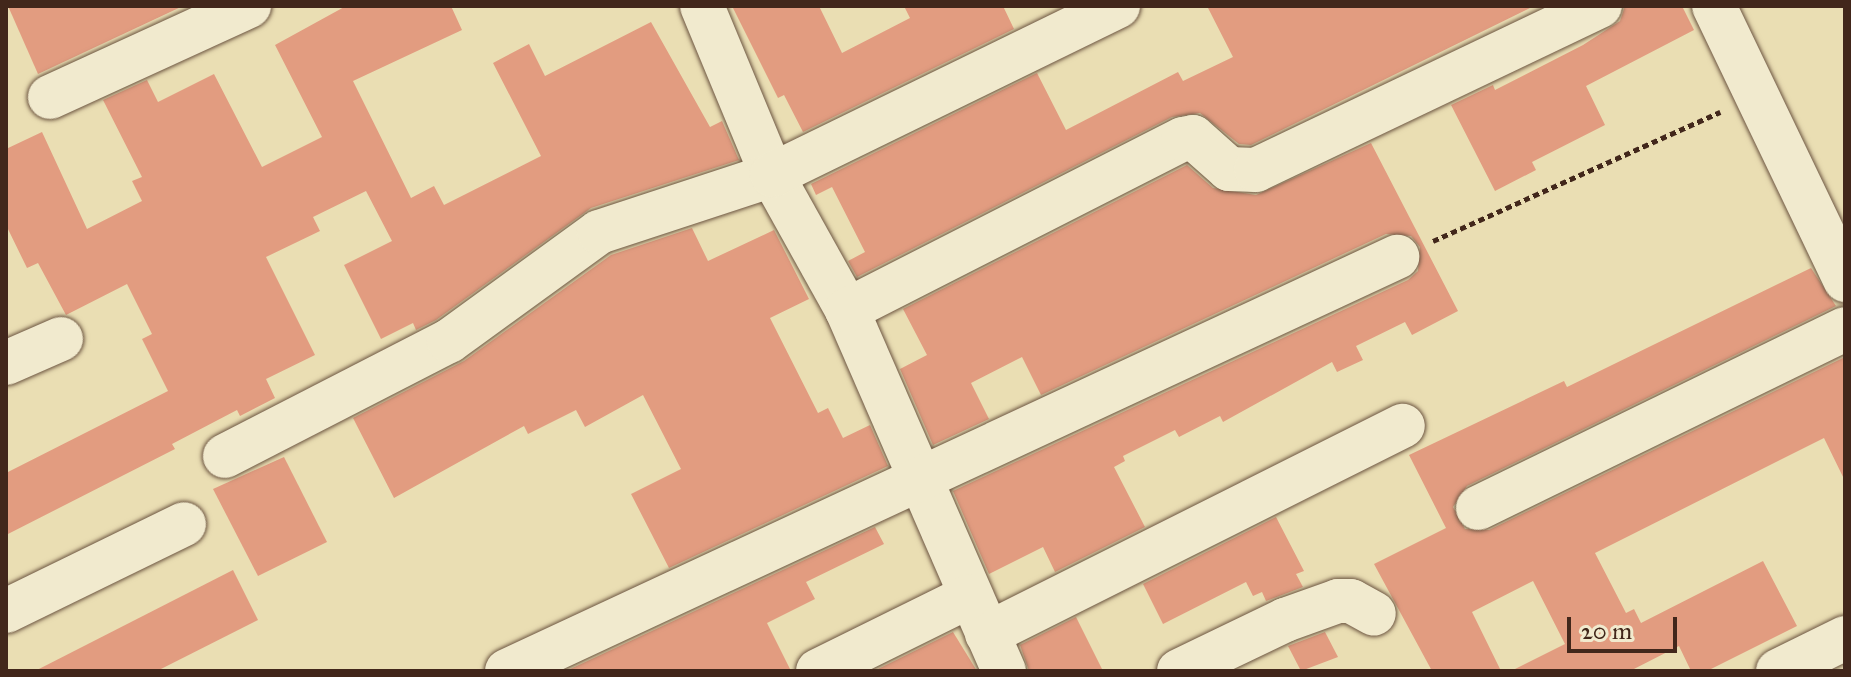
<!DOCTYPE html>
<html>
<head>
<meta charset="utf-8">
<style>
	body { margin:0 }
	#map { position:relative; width:1851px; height:677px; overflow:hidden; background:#eadeb3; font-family:"IM FELL Great Primer",serif }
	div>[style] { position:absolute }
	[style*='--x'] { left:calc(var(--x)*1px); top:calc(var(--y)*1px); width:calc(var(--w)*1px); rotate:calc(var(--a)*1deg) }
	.building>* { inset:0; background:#e29c80 }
	.path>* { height:5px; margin-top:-2.5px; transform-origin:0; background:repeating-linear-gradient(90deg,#42271b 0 6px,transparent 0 10px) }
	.roads { filter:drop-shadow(0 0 2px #6c5541) drop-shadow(0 0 2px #6c5541) }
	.minor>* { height:44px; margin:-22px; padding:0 22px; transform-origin:22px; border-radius:22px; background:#f1eace }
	span { translate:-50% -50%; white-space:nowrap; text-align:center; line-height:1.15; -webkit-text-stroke:7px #f1eace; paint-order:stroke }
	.frame { position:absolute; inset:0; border:8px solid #42271b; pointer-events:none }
	.scale { position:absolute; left:1567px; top:617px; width:110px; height:36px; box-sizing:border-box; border:4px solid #42271b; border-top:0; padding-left:10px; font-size:24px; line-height:28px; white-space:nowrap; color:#42271b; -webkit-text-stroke:6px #f1eace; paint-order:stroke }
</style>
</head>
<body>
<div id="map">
	<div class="building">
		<i style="clip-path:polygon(8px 6px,183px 6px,38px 74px)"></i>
		<i style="clip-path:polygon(346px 6px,451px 6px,462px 30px,353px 81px,411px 198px,434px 186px,444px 205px,541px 156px,493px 63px,529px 44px,545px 76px,651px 22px,710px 127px,722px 121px,739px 160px,591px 208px,436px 320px,416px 330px,413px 323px,381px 339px,344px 265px,392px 241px,366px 191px,313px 217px,320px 231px,266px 257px,315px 355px,266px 379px,275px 398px,240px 416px,237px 410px,172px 444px,175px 449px,6px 535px,6px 473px,168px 391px,142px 339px,152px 334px,127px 284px,66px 315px,38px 263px,27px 268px,6px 225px,6px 149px,42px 132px,87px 229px,142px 201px,132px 181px,142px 177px,103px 100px,147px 80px,158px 102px,214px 74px,262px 167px,322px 137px,275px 45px)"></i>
		<i style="clip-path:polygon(732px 6px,819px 6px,842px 53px,910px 18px,904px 6px,1003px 6px,1014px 29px,803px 132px,784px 95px,778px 98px)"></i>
		<i style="clip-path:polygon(1207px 6px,1534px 6px,1251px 145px,1239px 144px,1200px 113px,1172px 117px,857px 277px,848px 261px,865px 252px,832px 187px,816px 195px,811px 184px,1037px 73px,1066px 130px,1178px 72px,1183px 81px,1233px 57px)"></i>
		<i style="clip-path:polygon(1625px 6px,1682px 6px,1694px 30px,1586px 86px,1605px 125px,1532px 162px,1536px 170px,1495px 191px,1451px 105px,1493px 85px,1495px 90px,1583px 45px,1620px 21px)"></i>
		<i style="clip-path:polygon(1371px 143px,1458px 311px,1412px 335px,1405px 322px,1356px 346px,1363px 360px,1337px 372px,1332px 362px,1223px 422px,1220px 416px,1179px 437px,1175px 430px,1123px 456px,1125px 461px,1114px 467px,1145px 527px,1055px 572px,1043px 547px,989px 574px,953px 491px,1408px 280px,1418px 271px,1420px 247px,1411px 236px,1386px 234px,1041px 395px,1022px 357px,971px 383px,989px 419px,933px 445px,900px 369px,927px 355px,903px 309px,1187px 165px,1213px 188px,1256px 195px)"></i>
		<i style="clip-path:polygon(692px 228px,708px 261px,774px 230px,809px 299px,770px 318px,818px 413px,828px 408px,843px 438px,870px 425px,888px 466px,669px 568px,631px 494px,681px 469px,643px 395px,585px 427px,576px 410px,528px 434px,524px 426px,394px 498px,353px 418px,464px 361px,611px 255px)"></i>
		<i style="clip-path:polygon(1811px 268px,1836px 306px,1467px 486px,1453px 507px,1465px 529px,1489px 530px,1845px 357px,1845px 481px,1824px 438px,1595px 553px,1626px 613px,1634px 609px,1641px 623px,1763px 561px,1797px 626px,1707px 671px,1691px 671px,1679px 646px,1630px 671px,1511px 671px,1565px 644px,1533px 581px,1472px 612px,1501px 671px,1432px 671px,1374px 564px,1446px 528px,1409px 455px,1564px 381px,1567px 387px)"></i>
		<i style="clip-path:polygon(284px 457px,327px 542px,258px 576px,213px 489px)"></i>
		<i style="clip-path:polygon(1276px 517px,1304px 571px,1296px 574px,1303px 587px,1266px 601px,1262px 592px,1253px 596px,1246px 582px,1163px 624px,1143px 584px)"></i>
		<i style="clip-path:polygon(875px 527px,884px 544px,806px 582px,815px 599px,767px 623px,791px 671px,566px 671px)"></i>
		<i style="clip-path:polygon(233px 570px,258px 620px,157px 671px,35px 671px)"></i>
		<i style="clip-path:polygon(1076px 617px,1103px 671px,1029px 671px,1020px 645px)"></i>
		<i style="clip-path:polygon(953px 632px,977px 671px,874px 671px)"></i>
		<i style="clip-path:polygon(1325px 632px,1338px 657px,1301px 671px,1288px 646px)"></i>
	</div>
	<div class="path">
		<i style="--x:1433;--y:241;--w:315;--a:-24.2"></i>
	</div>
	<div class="roads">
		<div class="minor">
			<i style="--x:702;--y:6;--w:183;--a:67.5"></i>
			<i style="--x:772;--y:175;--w:154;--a:60.9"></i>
			<i style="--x:847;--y:310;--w:394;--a:66.5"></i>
			<i style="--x:1714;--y:6;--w:304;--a:64.4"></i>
			<i style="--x:50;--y:97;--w:219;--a:-24.6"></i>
			<i style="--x:847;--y:310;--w:377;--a:-27"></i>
			<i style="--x:1183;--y:139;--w:10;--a:-11"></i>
			<i style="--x:1193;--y:137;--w:48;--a:41.6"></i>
			<i style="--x:1229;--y:169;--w:27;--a:2"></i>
			<i style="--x:1256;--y:170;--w:381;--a:-25.5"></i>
			<i style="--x:6;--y:363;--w:60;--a:-23.6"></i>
			<i style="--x:225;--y:456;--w:252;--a:-27.2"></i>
			<i style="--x:449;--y:341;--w:185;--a:-36"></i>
			<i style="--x:599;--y:232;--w:182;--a:-18.2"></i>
			<i style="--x:772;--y:175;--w:385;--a:-26"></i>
			<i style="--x:1478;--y:508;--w:408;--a:-26"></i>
			<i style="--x:6;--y:611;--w:198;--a:-26"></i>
			<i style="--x:987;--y:634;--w:465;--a:-26.6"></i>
			<i style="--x:507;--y:671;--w:982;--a:-24.95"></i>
			<i style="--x:818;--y:671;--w:169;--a:-26.3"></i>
			<i style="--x:1179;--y:671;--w:118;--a:-25.7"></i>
			<i style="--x:1285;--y:620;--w:56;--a:-19.7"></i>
			<i style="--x:1338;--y:601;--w:13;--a:0"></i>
			<i style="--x:1351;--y:601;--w:26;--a:29"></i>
			<i style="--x:1778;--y:671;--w:75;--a:-26.2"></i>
		</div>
	</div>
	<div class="frame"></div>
	<div class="scale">20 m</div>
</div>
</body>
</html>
